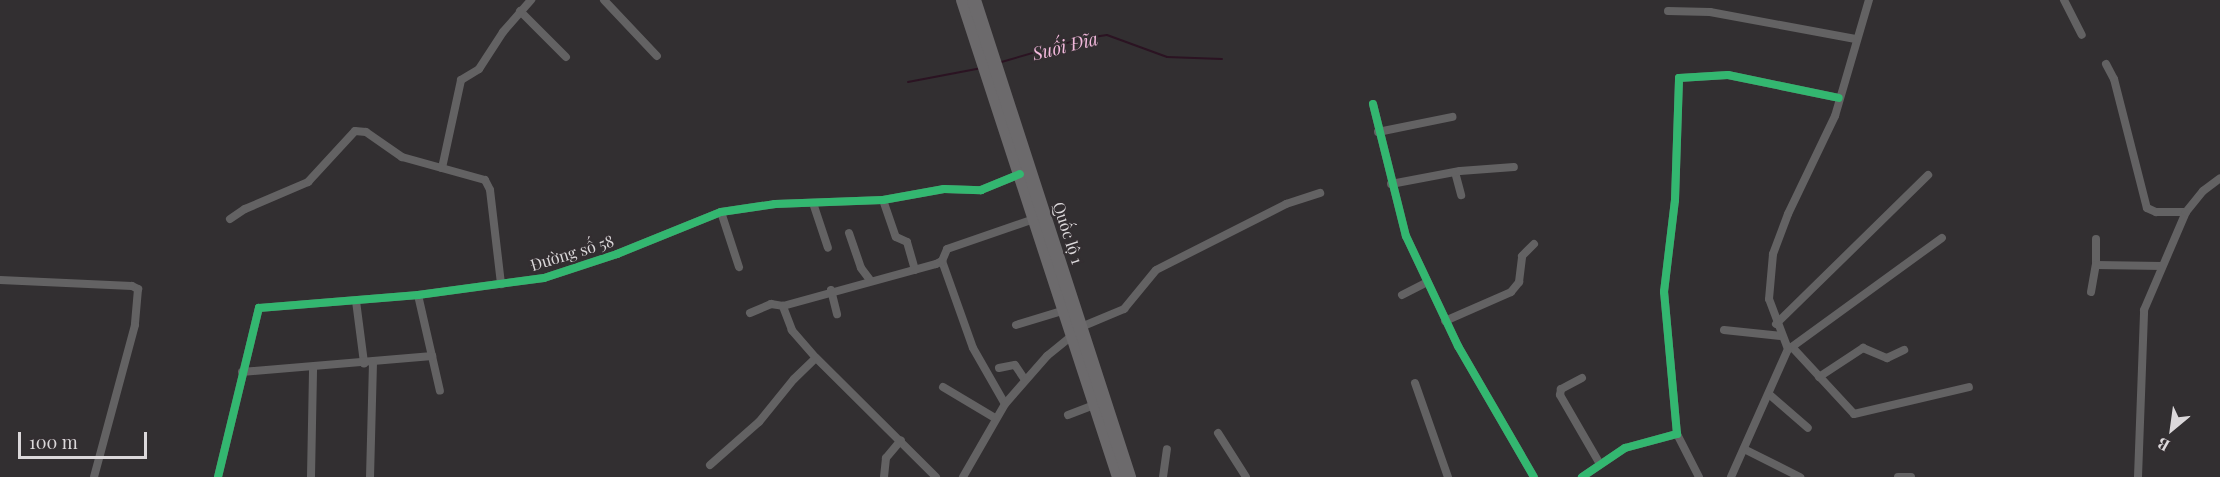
<!DOCTYPE html>
<html>
<head>
<meta charset="utf-8">
<style>
	body { margin:0 }
	#map { position:relative; width:2220px; height:477px; overflow:hidden; background:#322f31; font-family:"Playfair Display",serif }
	div>[style] { position:absolute }
	[style*='--x'] { left:calc(var(--x)*1px); top:calc(var(--y)*1px); width:calc(var(--w)*1px); rotate:calc(var(--a)*1deg) }
	.stream>* { height:2px; margin:-1px; padding:0 1px; transform-origin:1px; border-radius:1px; background:#2b1322 }
	.street>* { height:8px; margin:-4px; padding:0 4px; transform-origin:4px; border-radius:4px; background:#636263 }
	.highway>* { height:14px; margin:-7px; padding:0 7px; transform-origin:7px; border-radius:7px; background:#6c6a6c }
	.cycleway>* { height:8px; margin:-4px; padding:0 4px; transform-origin:4px; border-radius:4px; background:#33b770 }
	span { translate:-50% -50%; white-space:nowrap; text-align:center; line-height:1.15; -webkit-text-stroke:4.5px #332e31; paint-order:stroke }
	.street-label { font-size:16px; color:#dbd8da }
	.water-label { font-size:18px; color:#f3b9dd; font-style:italic }
	.north { position:absolute; left:2142px; top:399px; width:60px; height:60px; -webkit-text-stroke:4px #332e31; paint-order:stroke; rotate:209deg; font-size:16px; font-weight:700; line-height:24px; text-align:center; color:#dbd8da }
	.north::after { content:''; display:block; margin:auto; width:21px; height:27px; background:#dbd8da; clip-path:polygon(50% 0,100% 100%,50% 72%,0 100%) }
	.scale { position:absolute; left:18px; top:432px; width:129px; height:27px; box-sizing:border-box; border:3px solid #dbd8da; border-top:0; padding-left:8px; font-size:18px; line-height:21px; white-space:nowrap; color:#dbd8da; -webkit-text-stroke:4px #332e31; paint-order:stroke }
</style>
</head>
<body>
<div id="map">
	<div class="stream">
		<i style="--x:998;--y:63;--w:86;--a:-16.1"></i>
		<i style="--x:1081;--y:39;--w:26;--a:-9"></i>
		<i style="--x:1107;--y:35;--w:64;--a:20.1"></i>
		<i style="--x:1167;--y:57;--w:55;--a:2.1"></i>
		<i style="--x:908;--y:82;--w:75;--a:-10.7"></i>
	</div>
	<div class="street">
		<i style="--x:604;--y:0;--w:77;--a:46.6"></i>
		<i style="--x:2064;--y:0;--w:39;--a:63"></i>
		<i style="--x:520;--y:11;--w:65;--a:45"></i>
		<i style="--x:1668;--y:11;--w:42;--a:1.4"></i>
		<i style="--x:1710;--y:12;--w:148;--a:10.5"></i>
		<i style="--x:2106;--y:64;--w:17;--a:62"></i>
		<i style="--x:2114;--y:79;--w:133;--a:75.7"></i>
		<i style="--x:2147;--y:208;--w:10;--a:24"></i>
		<i style="--x:2156;--y:212;--w:30;--a:0"></i>
		<i style="--x:1373;--y:104;--w:136;--a:76"></i>
		<i style="--x:1406;--y:236;--w:122;--a:64.7"></i>
		<i style="--x:1458;--y:346;--w:151;--a:59.9"></i>
		<i style="--x:1378;--y:132;--w:76;--a:-11.5"></i>
		<i style="--x:442;--y:168;--w:90;--a:-77.8"></i>
		<i style="--x:461;--y:80;--w:21;--a:-31"></i>
		<i style="--x:479;--y:69;--w:44;--a:-57"></i>
		<i style="--x:503;--y:32;--w:43;--a:-48.8"></i>
		<i style="--x:1455;--y:172;--w:24;--a:75"></i>
		<i style="--x:1391;--y:184;--w:70;--a:-10.7"></i>
		<i style="--x:1460;--y:171;--w:54;--a:-4.2"></i>
		<i style="--x:883;--y:200;--w:39;--a:71"></i>
		<i style="--x:896;--y:237;--w:12;--a:24"></i>
		<i style="--x:907;--y:242;--w:29;--a:74"></i>
		<i style="--x:813;--y:203;--w:47;--a:71.6"></i>
		<i style="--x:721;--y:212;--w:58;--a:71.9"></i>
		<i style="--x:230;--y:219;--w:18;--a:-34"></i>
		<i style="--x:245;--y:209;--w:69;--a:-23.2"></i>
		<i style="--x:308;--y:182;--w:69;--a:-47.3"></i>
		<i style="--x:355;--y:131;--w:11;--a:5"></i>
		<i style="--x:366;--y:132;--w:44;--a:34.8"></i>
		<i style="--x:402;--y:157;--w:86;--a:15.5"></i>
		<i style="--x:485;--y:180;--w:11;--a:63"></i>
		<i style="--x:490;--y:190;--w:95;--a:83.3"></i>
		<i style="--x:849;--y:233;--w:37;--a:71"></i>
		<i style="--x:861;--y:268;--w:15;--a:53"></i>
		<i style="--x:2096;--y:239;--w:26;--a:90"></i>
		<i style="--x:942;--y:261;--w:92;--a:70.4"></i>
		<i style="--x:973;--y:348;--w:64;--a:60.3"></i>
		<i style="--x:0;--y:280;--w:132;--a:2.6"></i>
		<i style="--x:132;--y:286;--w:7;--a:27"></i>
		<i style="--x:138;--y:289;--w:36;--a:95"></i>
		<i style="--x:135;--y:325;--w:157;--a:105.1"></i>
		<i style="--x:831;--y:290;--w:25;--a:76"></i>
		<i style="--x:2091;--y:292;--w:27;--a:-80"></i>
		<i style="--x:2096;--y:265;--w:66;--a:0.9"></i>
		<i style="--x:418;--y:295;--w:98;--a:77.1"></i>
		<i style="--x:1402;--y:295;--w:28;--a:-27"></i>
		<i style="--x:356;--y:301;--w:63;--a:82.6"></i>
		<i style="--x:750;--y:313;--w:23;--a:-23"></i>
		<i style="--x:771;--y:304;--w:12;--a:9"></i>
		<i style="--x:1445;--y:321;--w:72;--a:-23.7"></i>
		<i style="--x:1511;--y:292;--w:13;--a:-51"></i>
		<i style="--x:1519;--y:282;--w:26;--a:-83"></i>
		<i style="--x:1522;--y:256;--w:17;--a:-45"></i>
		<i style="--x:1776;--y:324;--w:213;--a:-44.4"></i>
		<i style="--x:1016;--y:325;--w:51;--a:-17"></i>
		<i style="--x:1081;--y:327;--w:47;--a:-22.7"></i>
		<i style="--x:1124;--y:309;--w:50;--a:-50.6"></i>
		<i style="--x:1156;--y:270;--w:146;--a:-26.9"></i>
		<i style="--x:1286;--y:204;--w:36;--a:-18"></i>
		<i style="--x:1724;--y:330;--w:57;--a:6"></i>
		<i style="--x:1792;--y:347;--w:91;--a:47.2"></i>
		<i style="--x:1854;--y:414;--w:118;--a:-13.2"></i>
		<i style="--x:1789;--y:349;--w:189;--a:-36"></i>
		<i style="--x:999;--y:368;--w:16;--a:-11"></i>
		<i style="--x:1015;--y:365;--w:18;--a:56"></i>
		<i style="--x:242;--y:372;--w:191;--a:-4.8"></i>
		<i style="--x:1819;--y:377;--w:53;--a:-33.4"></i>
		<i style="--x:1863;--y:348;--w:26;--a:23"></i>
		<i style="--x:1887;--y:358;--w:19;--a:-25"></i>
		<i style="--x:1582;--y:378;--w:24;--a:152"></i>
		<i style="--x:1561;--y:389;--w:6;--a:99"></i>
		<i style="--x:1560;--y:395;--w:80;--a:59.9"></i>
		<i style="--x:1415;--y:383;--w:100;--a:70.7"></i>
		<i style="--x:943;--y:387;--w:61;--a:30.8"></i>
		<i style="--x:1770;--y:395;--w:50;--a:41"></i>
		<i style="--x:1068;--y:415;--w:30;--a:-21"></i>
		<i style="--x:1218;--y:433;--w:52;--a:57.5"></i>
		<i style="--x:1677;--y:434;--w:48;--a:62.9"></i>
		<i style="--x:1744;--y:449;--w:63;--a:26.6"></i>
		<i style="--x:710;--y:465;--w:65;--a:-41.3"></i>
		<i style="--x:759;--y:422;--w:55;--a:-50.9"></i>
		<i style="--x:794;--y:379;--w:30;--a:-44"></i>
		<i style="--x:311;--y:476;--w:109;--a:-88.9"></i>
		<i style="--x:218;--y:477;--w:174;--a:-76.4"></i>
		<i style="--x:259;--y:308;--w:160;--a:-4.7"></i>
		<i style="--x:418;--y:295;--w:127;--a:-7.7"></i>
		<i style="--x:544;--y:278;--w:77;--a:-18.2"></i>
		<i style="--x:617;--y:254;--w:112;--a:-22"></i>
		<i style="--x:721;--y:212;--w:55;--a:-8.4"></i>
		<i style="--x:775;--y:204;--w:108;--a:-2.1"></i>
		<i style="--x:883;--y:200;--w:62;--a:-10.2"></i>
		<i style="--x:944;--y:189;--w:37;--a:2"></i>
		<i style="--x:981;--y:190;--w:42;--a:-22.3"></i>
		<i style="--x:370;--y:477;--w:114;--a:-88.5"></i>
		<i style="--x:884;--y:477;--w:19;--a:-84"></i>
		<i style="--x:886;--y:458;--w:23;--a:-50"></i>
		<i style="--x:936;--y:477;--w:169;--a:-135.2"></i>
		<i style="--x:816;--y:358;--w:37;--a:-131"></i>
		<i style="--x:792;--y:330;--w:26;--a:-111"></i>
		<i style="--x:783;--y:306;--w:159;--a:-15.4"></i>
		<i style="--x:936;--y:264;--w:7;--a:-27"></i>
		<i style="--x:942;--y:261;--w:13;--a:-67"></i>
		<i style="--x:947;--y:249;--w:92;--a:-19"></i>
		<i style="--x:963;--y:477;--w:84;--a:-60.1"></i>
		<i style="--x:1005;--y:404;--w:64;--a:-48.8"></i>
		<i style="--x:1047;--y:356;--w:35;--a:-39"></i>
		<i style="--x:1163;--y:477;--w:28;--a:-82"></i>
		<i style="--x:1582;--y:477;--w:52;--a:-34"></i>
		<i style="--x:1625;--y:448;--w:54;--a:-15.1"></i>
		<i style="--x:1677;--y:434;--w:143;--a:-95.2"></i>
		<i style="--x:1664;--y:292;--w:93;--a:-83.2"></i>
		<i style="--x:1675;--y:200;--w:122;--a:-88.1"></i>
		<i style="--x:1679;--y:78;--w:49;--a:-3.5"></i>
		<i style="--x:1728;--y:75;--w:113;--a:11.7"></i>
		<i style="--x:1731;--y:477;--w:140;--a:-66"></i>
		<i style="--x:1788;--y:349;--w:53;--a:-110.8"></i>
		<i style="--x:1769;--y:299;--w:45;--a:-84.9"></i>
		<i style="--x:1773;--y:254;--w:43;--a:-69.4"></i>
		<i style="--x:1788;--y:214;--w:109;--a:-64.4"></i>
		<i style="--x:1835;--y:116;--w:121;--a:-73.7"></i>
		<i style="--x:1898;--y:477;--w:13;--a:0"></i>
		<i style="--x:2138;--y:477;--w:167;--a:-87.9"></i>
		<i style="--x:2144;--y:310;--w:107;--a:-66.8"></i>
		<i style="--x:2186;--y:212;--w:27;--a:-51"></i>
		<i style="--x:2203;--y:191;--w:21;--a:-37"></i>
	</div>
	<div class="highway">
		<i style="--x:963;--y:0;--w:502;--a:71.89"></i>
		<i style="--x:974;--y:0;--w:502;--a:72"></i>
	</div>
	<div class="cycleway">
		<i style="--x:1373;--y:104;--w:136;--a:76"></i>
		<i style="--x:1406;--y:236;--w:122;--a:64.7"></i>
		<i style="--x:1458;--y:346;--w:151;--a:59.9"></i>
		<i style="--x:218;--y:477;--w:174;--a:-76.4"></i>
		<i style="--x:259;--y:308;--w:160;--a:-4.7"></i>
		<i style="--x:418;--y:295;--w:127;--a:-7.7"></i>
		<i style="--x:544;--y:278;--w:77;--a:-18.2"></i>
		<i style="--x:617;--y:254;--w:112;--a:-22"></i>
		<i style="--x:721;--y:212;--w:55;--a:-8.4"></i>
		<i style="--x:775;--y:204;--w:108;--a:-2.1"></i>
		<i style="--x:883;--y:200;--w:62;--a:-10.2"></i>
		<i style="--x:944;--y:189;--w:37;--a:2"></i>
		<i style="--x:981;--y:190;--w:42;--a:-22.3"></i>
		<i style="--x:1582;--y:477;--w:52;--a:-34"></i>
		<i style="--x:1625;--y:448;--w:54;--a:-15.1"></i>
		<i style="--x:1677;--y:434;--w:143;--a:-95.2"></i>
		<i style="--x:1664;--y:292;--w:93;--a:-83.2"></i>
		<i style="--x:1675;--y:200;--w:122;--a:-88.1"></i>
		<i style="--x:1679;--y:78;--w:49;--a:-3.5"></i>
		<i style="--x:1728;--y:75;--w:113;--a:11.7"></i>
	</div>
	<div class="street-label">
		<span style="left:1068px;top:233px;rotate:72deg">Quốc lộ 1</span>
		<span style="left:572px;top:253px;rotate:-17deg">Đường số 58</span>
	</div>
	<div class="water-label">
		<span style="left:1065px;top:46px;rotate:-14deg">Suối Đĩa</span>
	</div>
	<div class="north">B</div>
	<div class="scale">100 m</div>
</div>
</body>
</html>
